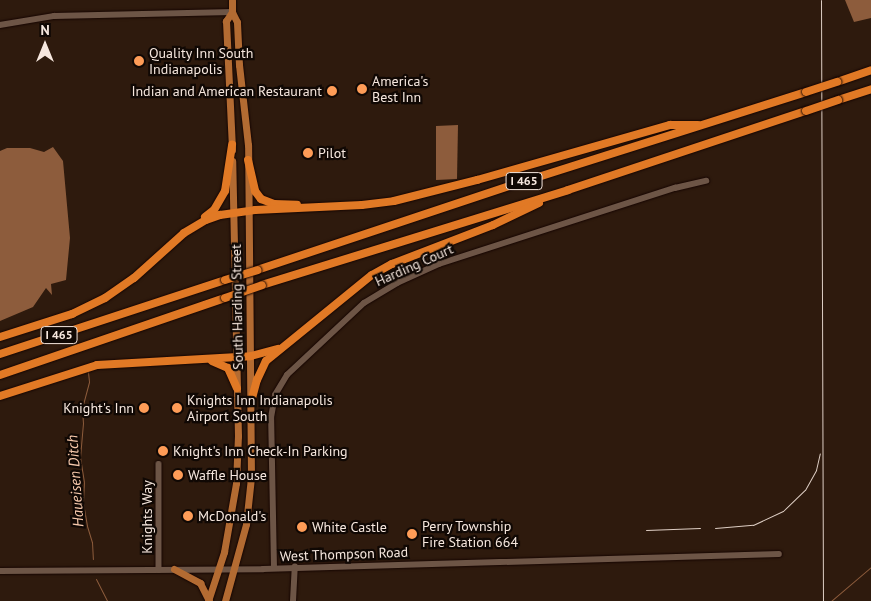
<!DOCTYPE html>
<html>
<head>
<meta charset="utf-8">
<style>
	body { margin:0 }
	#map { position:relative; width:871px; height:601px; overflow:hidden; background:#2e1a0d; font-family:"PT Sans",sans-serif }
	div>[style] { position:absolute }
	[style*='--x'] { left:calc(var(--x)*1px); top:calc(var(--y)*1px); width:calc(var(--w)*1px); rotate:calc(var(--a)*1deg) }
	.water>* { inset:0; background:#8d5c3c }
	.stream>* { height:1px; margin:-0.5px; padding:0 0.5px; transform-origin:0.5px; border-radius:0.5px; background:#8d5c3c }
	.roads { filter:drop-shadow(0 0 1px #160500) drop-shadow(0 0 1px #160500) }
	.minor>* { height:5.5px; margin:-2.75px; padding:0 2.75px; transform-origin:2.75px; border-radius:2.75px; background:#6d5546 }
	.major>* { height:7px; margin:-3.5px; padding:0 3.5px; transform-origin:3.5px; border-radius:3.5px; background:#b36b32 }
	.highway>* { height:8px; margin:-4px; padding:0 4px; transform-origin:4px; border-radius:4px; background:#e17925 }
	.rail>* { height:1px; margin:-0.5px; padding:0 0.5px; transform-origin:0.5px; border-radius:0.5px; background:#decec4 }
	.bridges { filter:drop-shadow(0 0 1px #160500) drop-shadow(0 0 1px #160500) }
	.highway-bridge>* { height:8px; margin:-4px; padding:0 4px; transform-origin:4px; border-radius:4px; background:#e17925 }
	.dots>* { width:14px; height:14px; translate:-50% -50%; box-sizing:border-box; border:2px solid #100804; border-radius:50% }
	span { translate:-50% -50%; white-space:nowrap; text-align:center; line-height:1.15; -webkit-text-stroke:4.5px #100804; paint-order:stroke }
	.shield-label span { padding:1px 4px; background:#100804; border:1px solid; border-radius:4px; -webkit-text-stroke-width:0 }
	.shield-label { font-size:12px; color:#f6e7de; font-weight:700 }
	.poi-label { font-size:14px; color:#f6e7de }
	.left { translate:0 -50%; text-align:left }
	.right { translate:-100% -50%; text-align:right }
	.street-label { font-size:14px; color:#f6e7de }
	.water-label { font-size:15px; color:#f6c8ab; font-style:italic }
	.north { position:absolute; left:20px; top:20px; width:50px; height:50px; -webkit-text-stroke:4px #100804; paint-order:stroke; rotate:0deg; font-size:14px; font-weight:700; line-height:20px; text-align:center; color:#f6e7de }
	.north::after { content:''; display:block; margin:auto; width:18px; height:22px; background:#f6e7de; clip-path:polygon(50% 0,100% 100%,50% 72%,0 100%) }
</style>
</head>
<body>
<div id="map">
	<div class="water">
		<i style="clip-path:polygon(845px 0,871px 0,871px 18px,854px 22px)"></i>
		<i style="clip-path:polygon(458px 125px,457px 179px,436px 180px,436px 126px)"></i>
		<i style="clip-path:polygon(53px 147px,63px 161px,70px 238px,66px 280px,51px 284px,52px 295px,46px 288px,33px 307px,0 321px,0 151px,7px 148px,30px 148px,44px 152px)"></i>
	</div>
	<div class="stream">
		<i style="--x:88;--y:372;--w:10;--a:84"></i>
		<i style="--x:89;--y:382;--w:28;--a:105"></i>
		<i style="--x:82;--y:409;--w:14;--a:86"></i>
		<i style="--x:83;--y:423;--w:34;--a:95"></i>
		<i style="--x:80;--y:457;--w:25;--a:81"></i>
		<i style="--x:84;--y:482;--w:21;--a:93"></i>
		<i style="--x:83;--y:503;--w:23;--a:80"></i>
		<i style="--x:87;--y:526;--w:17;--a:73"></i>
		<i style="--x:92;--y:542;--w:17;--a:87"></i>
		<i style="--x:96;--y:579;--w:25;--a:63"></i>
		<i style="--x:831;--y:601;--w:52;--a:-40.4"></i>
	</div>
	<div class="roads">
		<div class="minor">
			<i style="--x:0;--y:25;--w:55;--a:-9.5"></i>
			<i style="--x:54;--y:16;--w:178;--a:-1.3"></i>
			<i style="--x:159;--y:464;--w:106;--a:90"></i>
			<i style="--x:274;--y:568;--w:150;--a:-91.1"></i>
			<i style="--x:271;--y:418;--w:23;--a:-80"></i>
			<i style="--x:275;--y:395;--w:23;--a:-59"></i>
			<i style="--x:287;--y:375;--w:105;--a:-43.1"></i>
			<i style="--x:364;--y:303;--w:39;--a:-31"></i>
			<i style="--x:397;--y:283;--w:46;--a:-24.3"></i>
			<i style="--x:439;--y:264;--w:248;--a:-17.9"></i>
			<i style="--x:675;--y:188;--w:32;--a:-13"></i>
			<i style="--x:0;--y:571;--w:263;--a:-0.4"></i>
			<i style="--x:263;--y:569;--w:516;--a:-1.67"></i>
			<i style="--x:293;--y:601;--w:34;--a:-87"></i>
		</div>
		<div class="major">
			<i style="--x:232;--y:12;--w:11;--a:124"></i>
			<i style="--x:226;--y:21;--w:129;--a:87.3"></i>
			<i style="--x:174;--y:569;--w:30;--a:28"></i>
			<i style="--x:200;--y:583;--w:20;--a:63"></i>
			<i style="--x:208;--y:601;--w:52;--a:-71.9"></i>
			<i style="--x:224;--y:552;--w:70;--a:-80.1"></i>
			<i style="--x:236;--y:483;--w:47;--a:-87.6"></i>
			<i style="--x:238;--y:436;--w:275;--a:-91.2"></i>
			<i style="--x:225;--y:601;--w:80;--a:-74.7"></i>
			<i style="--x:246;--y:524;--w:47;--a:-83.9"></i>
			<i style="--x:251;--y:477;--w:332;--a:-90.5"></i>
			<i style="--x:248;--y:145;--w:81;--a:-96.4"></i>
			<i style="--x:239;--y:65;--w:43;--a:-92.7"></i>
			<i style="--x:237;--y:22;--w:11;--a:-117"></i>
			<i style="--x:232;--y:12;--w:12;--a:-90"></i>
		</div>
		<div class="highway">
			<i style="--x:837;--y:82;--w:36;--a:-19"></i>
			<i style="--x:838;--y:100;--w:35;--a:-18"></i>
			<i style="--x:248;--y:160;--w:32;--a:77"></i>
			<i style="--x:255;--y:191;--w:10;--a:53"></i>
			<i style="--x:261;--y:199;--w:14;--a:21"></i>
			<i style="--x:274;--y:204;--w:23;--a:2"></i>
			<i style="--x:205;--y:217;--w:11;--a:-38"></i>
			<i style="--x:214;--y:210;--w:22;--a:-60"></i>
			<i style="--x:225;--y:191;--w:47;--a:-81.3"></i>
			<i style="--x:257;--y:270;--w:273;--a:-18.4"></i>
			<i style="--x:516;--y:184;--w:304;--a:-17.6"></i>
			<i style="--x:262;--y:285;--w:320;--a:-17.2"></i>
			<i style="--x:568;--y:190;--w:251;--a:-18.4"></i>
			<i style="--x:0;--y:337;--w:76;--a:-17.7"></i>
			<i style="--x:72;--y:314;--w:37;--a:-26"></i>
			<i style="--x:105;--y:298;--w:35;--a:-35"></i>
			<i style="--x:134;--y:278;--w:67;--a:-42"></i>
			<i style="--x:184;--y:233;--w:26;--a:-31"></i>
			<i style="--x:206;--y:220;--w:15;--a:-20"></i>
			<i style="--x:220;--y:215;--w:35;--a:-8"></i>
			<i style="--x:255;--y:210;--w:107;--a:-2.7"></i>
			<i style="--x:362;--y:205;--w:32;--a:-7"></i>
			<i style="--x:394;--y:201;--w:86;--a:-14.2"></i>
			<i style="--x:477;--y:180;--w:201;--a:-15.9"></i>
			<i style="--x:670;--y:125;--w:28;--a:0"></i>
			<i style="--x:0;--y:354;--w:237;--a:-18.2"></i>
			<i style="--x:212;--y:361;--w:17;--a:24"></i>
			<i style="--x:228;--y:368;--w:22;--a:66"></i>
			<i style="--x:0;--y:375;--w:238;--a:-18.9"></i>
			<i style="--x:0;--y:396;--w:102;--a:-17.7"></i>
			<i style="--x:97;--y:365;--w:154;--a:-3.3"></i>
			<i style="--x:251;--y:356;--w:28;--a:-15"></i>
			<i style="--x:251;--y:402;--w:23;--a:-75"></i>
			<i style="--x:257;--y:380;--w:21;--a:-65"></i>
			<i style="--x:266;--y:361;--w:136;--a:-39.1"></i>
			<i style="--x:372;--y:275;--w:23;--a:-29"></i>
			<i style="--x:392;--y:264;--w:108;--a:-21.1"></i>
			<i style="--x:493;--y:225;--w:51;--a:-25.6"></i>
		</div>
	</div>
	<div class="rail">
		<i style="--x:821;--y:0;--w:601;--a:89.81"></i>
		<i style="--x:715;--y:528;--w:38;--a:-5"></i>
		<i style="--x:753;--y:525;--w:33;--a:-25"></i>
		<i style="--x:783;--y:511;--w:30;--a:-44"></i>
		<i style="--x:805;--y:490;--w:23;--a:-61"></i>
		<i style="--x:816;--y:470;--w:17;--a:-77"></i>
		<i style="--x:646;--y:530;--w:54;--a:-2.1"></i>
	</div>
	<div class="bridges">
		<div class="highway-bridge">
			<i style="--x:806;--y:92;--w:33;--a:-18"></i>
			<i style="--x:806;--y:111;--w:34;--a:-19"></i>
			<i style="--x:225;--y:280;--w:34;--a:-17"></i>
			<i style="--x:225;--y:298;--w:39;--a:-19"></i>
		</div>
	</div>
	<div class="dots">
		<i style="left:139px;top:61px;background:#fe9c57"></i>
		<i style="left:362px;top:89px;background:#fe9c57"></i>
		<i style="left:332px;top:91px;background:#fe9c57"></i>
		<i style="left:308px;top:153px;background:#fe9c57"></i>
		<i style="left:144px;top:408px;background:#fe9c57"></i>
		<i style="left:177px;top:408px;background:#fe9c57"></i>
		<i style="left:163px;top:451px;background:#fe9c57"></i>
		<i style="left:178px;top:475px;background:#fe9c57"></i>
		<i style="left:188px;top:516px;background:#fe9c57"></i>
		<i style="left:302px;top:527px;background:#fe9c57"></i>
		<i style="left:412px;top:534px;background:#fe9c57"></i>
	</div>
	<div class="shield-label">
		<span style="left:524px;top:181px">I 465</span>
		<span style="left:59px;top:335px">I 465</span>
	</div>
	<div class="poi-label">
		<span class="left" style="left:149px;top:61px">Quality Inn South<br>Indianapolis</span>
		<span class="left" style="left:372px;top:89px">America's<br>Best Inn</span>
		<span class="right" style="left:322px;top:91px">Indian and American Restaurant</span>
		<span class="left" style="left:318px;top:153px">Pilot</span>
		<span class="left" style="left:187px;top:408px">Knights Inn Indianapolis<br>Airport South</span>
		<span class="right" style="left:134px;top:408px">Knight's Inn</span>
		<span class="left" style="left:173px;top:451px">Knight's Inn Check-In Parking</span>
		<span class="left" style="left:188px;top:475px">Waffle House</span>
		<span class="left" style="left:198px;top:516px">McDonald's</span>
		<span class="left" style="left:422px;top:534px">Perry Township<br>Fire Station 664</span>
		<span class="left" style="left:312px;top:527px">White Castle</span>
	</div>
	<div class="street-label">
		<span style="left:414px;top:265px;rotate:-24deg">Harding Court</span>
		<span style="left:237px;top:307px;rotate:-91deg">South Harding Street</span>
		<span style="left:147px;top:517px;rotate:-90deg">Knights Way</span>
		<span style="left:344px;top:554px;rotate:-2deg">West Thompson Road</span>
	</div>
	<div class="water-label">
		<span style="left:75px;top:481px;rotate:-94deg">Haueisen Ditch</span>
	</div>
	<div class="north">N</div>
</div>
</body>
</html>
